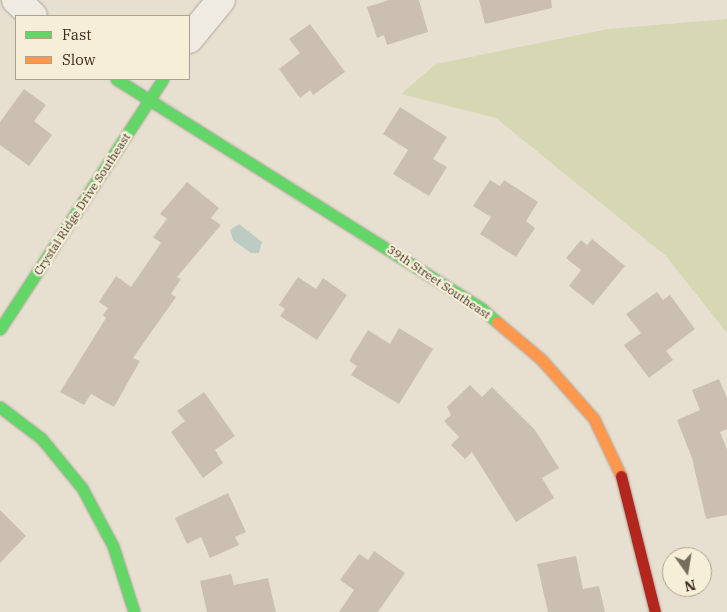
<!DOCTYPE html>
<html>
<head>
<meta charset="utf-8">
<style>
	body { margin:0 }
	#map { position:relative; width:727px; height:612px; overflow:hidden; background:#e7e0d1; font-family:"IBM Plex Serif",serif }
	div>[style] { position:absolute }
	[style*='--x'] { left:calc(var(--x)*1px); top:calc(var(--y)*1px); width:calc(var(--w)*1px); rotate:calc(var(--a)*1deg) }
	.green>* { inset:0; background:#d6d7b3 }
	.water>* { inset:0; background:#bcccc2 }
	.building>* { inset:0; background:#cbbfb2 }
	.roads { filter:drop-shadow(0 0 1px #ada599) drop-shadow(0 0 1px #ada599) }
	.street>* { height:28px; margin:-14px; padding:0 14px; transform-origin:14px; border-radius:14px; background:#efebe3 }
	.fast>* { height:11px; margin:-5.5px; padding:0 5.5px; transform-origin:5.5px; border-radius:5.5px; background:#63d668 }
	.slow>* { height:11px; margin:-5.5px; padding:0 5.5px; transform-origin:5.5px; border-radius:5.5px; background:#ff974d }
	.jam>* { height:11px; margin:-5.5px; padding:0 5.5px; transform-origin:5.5px; border-radius:5.5px; background:#b3261e }
	span { translate:-50% -50%; white-space:nowrap; text-align:center; line-height:1.15; -webkit-text-stroke:4.5px #f7eed8; paint-order:stroke }
	.street-label { font-size:12px; color:#3d2e20 }
	.legend { position:absolute; left:15px; top:15px; width:175px; height:65px; box-sizing:border-box; background:#f7eed8; border:1px solid #ada18e; margin:0; padding:6px 9px; list-style:none; font-size:15px; color:#3d2e20 }
	.legend li { display:flex; align-items:center; gap:10px; height:25px }
	.legend b { width:25px; border:1px solid #ada18e }
	.north { position:absolute; left:662px; top:547px; width:50px; height:50px; box-sizing:border-box; background:#f7eed8; border:1px solid #ada18e; border-radius:50%; rotate:167deg; font-size:14px; font-weight:700; line-height:20px; text-align:center; color:#3d2e20 }
	.north::after { content:''; display:block; margin:auto; width:18px; height:22px; background:#786c5e; clip-path:polygon(50% 0,100% 100%,50% 72%,0 100%) }
</style>
</head>
<body>
<div id="map">
	<div class="green">
		<i style="clip-path:polygon(727px 19px,727px 333px,666px 256px,496px 118px,401px 94px,436px 64px,608px 29px)"></i>
	</div>
	<div class="water">
		<i style="clip-path:polygon(239px 224px,262px 242px,259px 253px,251px 253px,233px 240px,230px 230px)"></i>
	</div>
	<div class="building">
		<i style="clip-path:polygon(389px 0,419px 0,428px 32px,387px 45px,384px 35px,377px 38px,367px 7px)"></i>
		<i style="clip-path:polygon(479px 0,551px 0,552px 8px,485px 24px)"></i>
		<i style="clip-path:polygon(310px 24px,345px 72px,313px 95px,310px 90px,300px 98px,279px 69px,300px 53px,289px 39px)"></i>
		<i style="clip-path:polygon(24px 89px,46px 105px,34px 121px,52px 135px,29px 166px,0 145px,0 122px)"></i>
		<i style="clip-path:polygon(400px 107px,447px 137px,433px 159px,447px 167px,429px 196px,393px 174px,408px 150px,383px 134px)"></i>
		<i style="clip-path:polygon(490px 180px,500px 186px,504px 180px,538px 202px,526px 221px,535px 228px,516px 257px,480px 234px,491px 217px,473px 206px)"></i>
		<i style="clip-path:polygon(187px 182px,219px 208px,211px 218px,221px 225px,177px 277px,181px 279px,171px 294px,176px 297px,133px 358px,140px 361px,114px 407px,91px 394px,84px 405px,60px 392px,106px 318px,103px 315px,108px 308px,99px 302px,116px 276px,131px 287px,161px 243px,153px 237px,167px 219px,160px 214px)"></i>
		<i style="clip-path:polygon(592px 239px,625px 266px,593px 305px,569px 286px,581px 270px,566px 258px,581px 240px,587px 245px)"></i>
		<i style="clip-path:polygon(298px 277px,316px 289px,323px 278px,347px 295px,317px 340px,280px 316px,285px 309px,279px 305px)"></i>
		<i style="clip-path:polygon(657px 292px,663px 300px,670px 295px,695px 329px,666px 351px,673px 360px,649px 378px,624px 345px,641px 333px,626px 314px)"></i>
		<i style="clip-path:polygon(399px 328px,433px 349px,399px 404px,351px 375px,357px 366px,349px 361px,368px 330px,390px 344px)"></i>
		<i style="clip-path:polygon(719px 379px,727px 398px,727px 429px,720px 432px,727px 449px,727px 515px,706px 519px,692px 458px,677px 420px,700px 410px,692px 390px)"></i>
		<i style="clip-path:polygon(470px 385px,482px 397px,492px 387px,535px 430px,559px 468px,542px 478px,554px 498px,516px 522px,472px 452px,465px 459px,451px 445px,459px 437px,444px 421px,451px 415px,447px 407px)"></i>
		<i style="clip-path:polygon(204px 392px,235px 436px,215px 450px,223px 463px,203px 478px,171px 432px,185px 421px,177px 411px)"></i>
		<i style="clip-path:polygon(228px 493px,246px 532px,235px 537px,239px 545px,210px 558px,201px 537px,187px 544px,175px 518px)"></i>
		<i style="clip-path:polygon(0 510px,26px 536px,0 563px)"></i>
		<i style="clip-path:polygon(374px 551px,405px 573px,378px 612px,339px 612px,354px 590px,340px 580px,359px 554px,368px 560px)"></i>
		<i style="clip-path:polygon(576px 556px,583px 589px,599px 586px,605px 612px,548px 612px,537px 564px)"></i>
		<i style="clip-path:polygon(231px 574px,234px 585px,268px 578px,276px 612px,207px 612px,200px 581px)"></i>
	</div>
	<div class="roads">
		<div class="street">
			<i style="--x:16;--y:0;--w:23;--a:43"></i>
			<i style="--x:189;--y:39;--w:50;--a:-50.6"></i>
		</div>
		<div class="fast">
			<i style="--x:116;--y:79;--w:432;--a:32.1"></i>
			<i style="--x:482;--y:309;--w:20;--a:41"></i>
			<i style="--x:0;--y:329;--w:298;--a:-56.9"></i>
			<i style="--x:0;--y:407;--w:51;--a:37.1"></i>
			<i style="--x:41;--y:438;--w:65;--a:50.6"></i>
			<i style="--x:82;--y:488;--w:66;--a:61.9"></i>
			<i style="--x:113;--y:546;--w:69;--a:72.3"></i>
		</div>
		<div class="slow">
			<i style="--x:497;--y:322;--w:57;--a:40.1"></i>
			<i style="--x:541;--y:359;--w:80;--a:48.5"></i>
			<i style="--x:594;--y:419;--w:63;--a:64.7"></i>
		</div>
		<div class="jam">
			<i style="--x:621;--y:476;--w:140;--a:76"></i>
		</div>
	</div>
	<div class="street-label">
		<span style="left:82px;top:204px;rotate:-57deg">Crystal Ridge Drive Southeast</span>
		<span style="left:439px;top:282px;rotate:34deg">39th Street Southeast</span>
	</div>
	<ul class="legend">
	<li><b style="height:6px;background:#63d668"></b>Fast</li>
	<li><b style="height:6px;background:#ff974d"></b>Slow</li>
	</ul>
	<div class="north">N</div>
</div>
</body>
</html>
